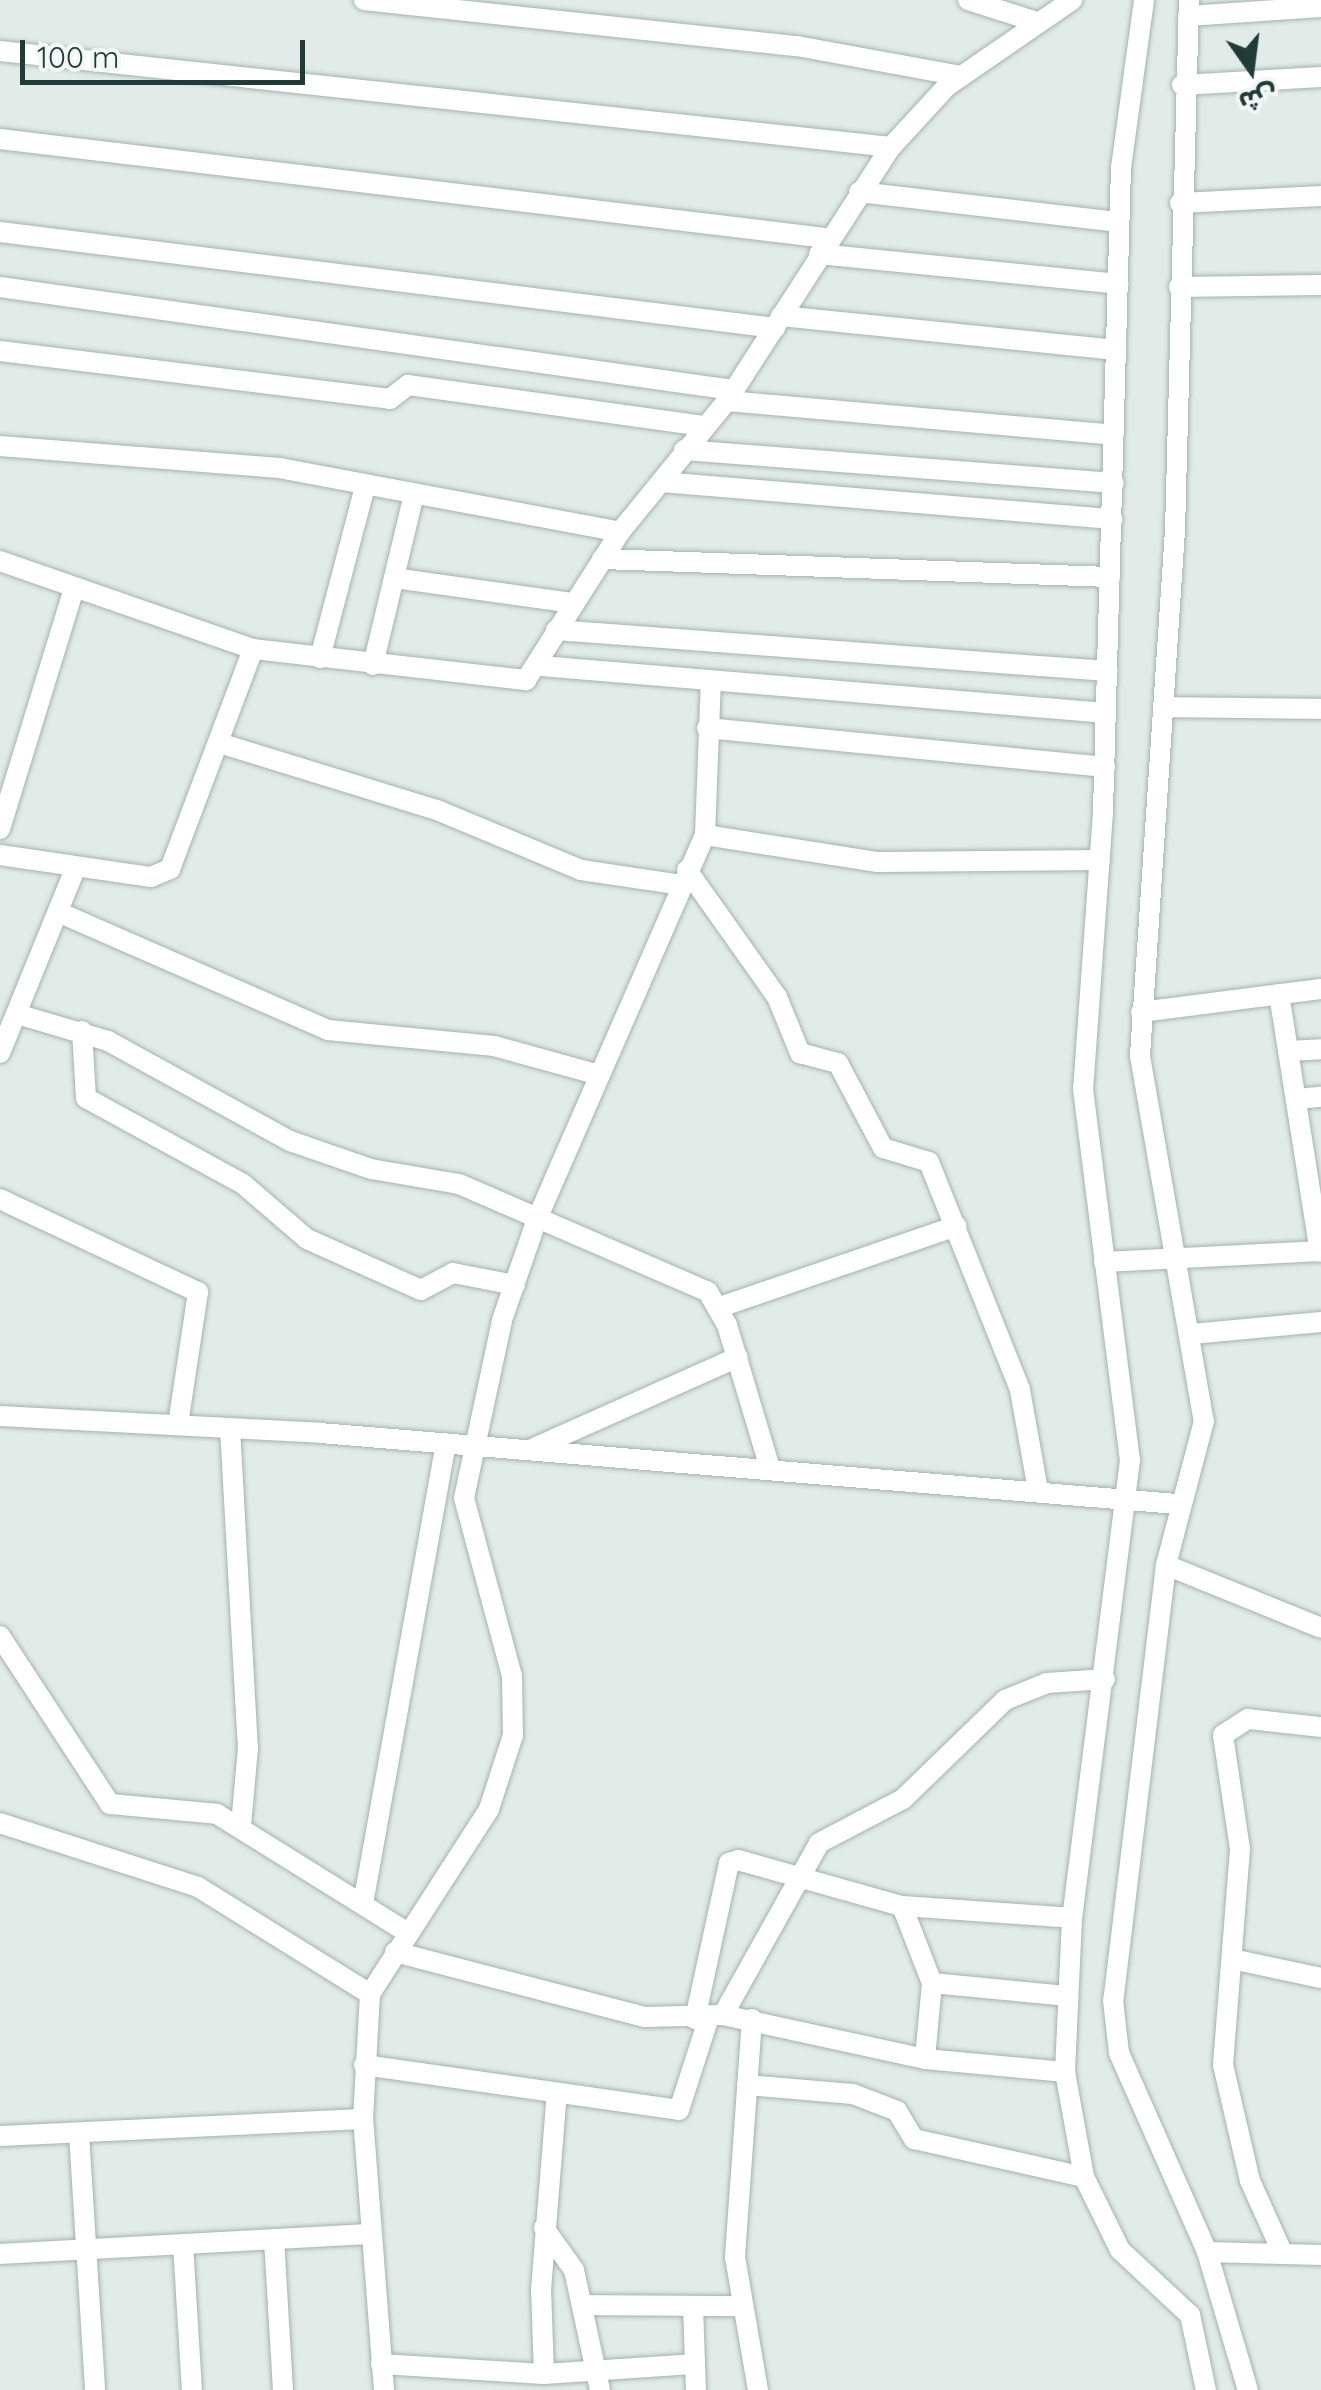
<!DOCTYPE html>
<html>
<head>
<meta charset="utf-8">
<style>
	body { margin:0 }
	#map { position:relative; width:1321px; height:2390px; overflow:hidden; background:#e1ebe8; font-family:Quicksand,"Noto Sans Arabic",sans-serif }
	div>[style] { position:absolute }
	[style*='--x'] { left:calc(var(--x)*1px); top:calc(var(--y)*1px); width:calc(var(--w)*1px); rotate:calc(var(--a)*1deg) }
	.roads { filter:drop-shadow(0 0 2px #a4b3af) drop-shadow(0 0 2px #a4b3af) }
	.street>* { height:20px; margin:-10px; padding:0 10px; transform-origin:10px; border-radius:10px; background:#fff }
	span { translate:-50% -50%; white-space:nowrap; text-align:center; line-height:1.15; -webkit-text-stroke:8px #f1f8f5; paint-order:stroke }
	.north { position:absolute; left:1201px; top:20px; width:100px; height:100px; -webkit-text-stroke:8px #f1f8f5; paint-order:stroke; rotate:166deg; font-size:28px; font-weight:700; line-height:40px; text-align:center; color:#213b37 }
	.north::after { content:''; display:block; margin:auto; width:35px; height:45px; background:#213b37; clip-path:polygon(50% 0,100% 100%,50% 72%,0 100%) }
	.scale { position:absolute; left:20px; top:40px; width:285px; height:45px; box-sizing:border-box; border:5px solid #213b37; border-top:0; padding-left:12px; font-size:30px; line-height:35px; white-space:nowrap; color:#213b37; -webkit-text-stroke:8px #f1f8f5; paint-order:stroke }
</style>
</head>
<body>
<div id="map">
	<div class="roads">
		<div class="street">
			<i style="--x:364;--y:0;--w:435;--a:6.1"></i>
			<i style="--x:797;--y:46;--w:167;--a:10.4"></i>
			<i style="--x:968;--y:0;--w:69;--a:17.7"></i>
			<i style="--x:1144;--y:0;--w:169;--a:97.8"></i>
			<i style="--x:1121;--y:167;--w:645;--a:91.6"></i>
			<i style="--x:1103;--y:812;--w:278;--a:94.1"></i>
			<i style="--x:1083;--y:1089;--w:374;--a:82.8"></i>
			<i style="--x:1130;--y:1460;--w:462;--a:97.2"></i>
			<i style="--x:1072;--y:1918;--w:154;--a:92.6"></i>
			<i style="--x:1065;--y:2072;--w:107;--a:79.7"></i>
			<i style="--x:1084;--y:2177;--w:81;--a:63.7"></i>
			<i style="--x:1120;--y:2250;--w:96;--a:42.9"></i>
			<i style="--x:1190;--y:2315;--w:77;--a:78"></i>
			<i style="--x:1189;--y:0;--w:530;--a:91.51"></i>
			<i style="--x:1175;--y:530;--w:527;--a:93.81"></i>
			<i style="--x:1140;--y:1056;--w:371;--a:80.1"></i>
			<i style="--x:1204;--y:1421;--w:149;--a:104.8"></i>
			<i style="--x:1166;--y:1565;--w:438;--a:96.9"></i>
			<i style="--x:1113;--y:2000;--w:53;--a:83.5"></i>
			<i style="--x:1119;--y:2053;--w:218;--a:66.1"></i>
			<i style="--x:1207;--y:2252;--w:144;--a:73.5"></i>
			<i style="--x:1188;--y:16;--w:133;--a:-3.9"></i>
			<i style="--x:0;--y:51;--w:896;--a:6.15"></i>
			<i style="--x:1182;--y:85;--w:139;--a:-3.3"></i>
			<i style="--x:0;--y:139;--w:833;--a:6.83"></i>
			<i style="--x:859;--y:192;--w:262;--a:6.6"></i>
			<i style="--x:1180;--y:203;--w:141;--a:-2.8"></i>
			<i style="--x:0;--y:232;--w:781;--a:7.06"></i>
			<i style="--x:819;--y:254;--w:301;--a:5.7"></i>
			<i style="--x:0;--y:287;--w:740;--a:8"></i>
			<i style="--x:1179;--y:287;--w:142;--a:-0.8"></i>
			<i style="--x:781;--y:316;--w:337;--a:5.8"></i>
			<i style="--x:0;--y:351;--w:393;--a:7"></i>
			<i style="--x:390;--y:399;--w:23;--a:-38"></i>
			<i style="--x:408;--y:385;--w:300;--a:7.9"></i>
			<i style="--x:727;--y:401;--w:388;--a:5"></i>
			<i style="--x:0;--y:446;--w:280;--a:4.5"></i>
			<i style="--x:279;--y:468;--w:347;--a:10.6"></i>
			<i style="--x:684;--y:450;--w:431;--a:4.4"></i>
			<i style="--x:661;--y:482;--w:453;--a:4.7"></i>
			<i style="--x:602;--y:559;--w:508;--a:2.03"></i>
			<i style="--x:0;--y:561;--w:268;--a:19.2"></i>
			<i style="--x:253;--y:649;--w:275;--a:6.5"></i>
			<i style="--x:526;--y:680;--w:175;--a:-57.6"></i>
			<i style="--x:620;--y:532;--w:169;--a:-50.8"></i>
			<i style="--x:727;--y:401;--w:302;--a:-57.2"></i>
			<i style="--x:891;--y:147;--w:83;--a:-47.4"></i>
			<i style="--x:947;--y:86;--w:152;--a:-34.5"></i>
			<i style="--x:394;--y:578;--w:180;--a:8"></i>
			<i style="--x:556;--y:630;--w:553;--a:4.26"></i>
			<i style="--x:320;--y:658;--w:178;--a:-75.3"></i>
			<i style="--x:373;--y:665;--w:176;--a:-76.5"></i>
			<i style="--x:541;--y:666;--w:567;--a:4.76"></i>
			<i style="--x:1164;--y:707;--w:157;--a:0.7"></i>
			<i style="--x:707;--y:728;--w:400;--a:5.6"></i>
			<i style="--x:219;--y:743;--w:228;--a:17.1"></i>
			<i style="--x:437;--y:810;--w:156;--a:22.6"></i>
			<i style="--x:581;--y:870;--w:96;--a:8.4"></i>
			<i style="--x:0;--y:829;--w:251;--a:-72.9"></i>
			<i style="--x:705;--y:835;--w:175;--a:8.9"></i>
			<i style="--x:878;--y:862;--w:222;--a:-0.5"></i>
			<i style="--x:0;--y:855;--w:153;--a:8.3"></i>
			<i style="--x:151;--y:877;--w:21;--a:-23"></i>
			<i style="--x:170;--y:869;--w:235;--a:-69.3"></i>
			<i style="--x:687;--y:870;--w:156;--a:54.7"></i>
			<i style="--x:777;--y:997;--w:61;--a:67.7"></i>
			<i style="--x:800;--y:1053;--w:39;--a:15"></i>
			<i style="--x:838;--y:1063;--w:96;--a:62.1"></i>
			<i style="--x:883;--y:1148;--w:48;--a:16.9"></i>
			<i style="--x:929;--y:1162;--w:245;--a:68.2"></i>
			<i style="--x:1020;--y:1390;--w:102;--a:79.8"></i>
			<i style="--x:58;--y:912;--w:295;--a:23.6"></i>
			<i style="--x:328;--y:1030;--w:167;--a:5.5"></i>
			<i style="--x:494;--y:1046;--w:106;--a:15.4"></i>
			<i style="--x:1279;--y:994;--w:261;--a:81"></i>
			<i style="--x:1141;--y:1012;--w:181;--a:-7.3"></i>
			<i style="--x:17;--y:1014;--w:95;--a:16.5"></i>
			<i style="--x:108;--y:1041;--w:208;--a:28.8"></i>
			<i style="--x:290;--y:1141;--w:86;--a:19.1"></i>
			<i style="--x:371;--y:1169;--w:89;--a:9.7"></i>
			<i style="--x:459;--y:1184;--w:271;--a:23.4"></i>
			<i style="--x:708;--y:1292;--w:38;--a:60"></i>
			<i style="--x:727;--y:1325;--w:149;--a:73.3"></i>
			<i style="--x:82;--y:1031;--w:67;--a:86.6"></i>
			<i style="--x:86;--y:1098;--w:179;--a:28.7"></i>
			<i style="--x:243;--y:1184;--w:84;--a:40.7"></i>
			<i style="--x:307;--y:1239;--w:125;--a:24.1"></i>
			<i style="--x:421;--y:1290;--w:36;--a:-28"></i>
			<i style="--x:453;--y:1273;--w:63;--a:11"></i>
			<i style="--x:1288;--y:1051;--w:33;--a:-3"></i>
			<i style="--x:0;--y:1053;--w:201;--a:-67.8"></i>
			<i style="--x:1296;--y:1099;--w:25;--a:-5"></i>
			<i style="--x:0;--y:1199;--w:219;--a:25.2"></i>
			<i style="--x:198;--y:1292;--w:134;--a:98.6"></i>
			<i style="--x:1104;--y:1262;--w:217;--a:-2.9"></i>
			<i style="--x:720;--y:1307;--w:250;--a:-18.9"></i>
			<i style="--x:1191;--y:1334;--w:131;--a:-5.3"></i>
			<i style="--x:0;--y:1416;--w:320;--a:3"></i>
			<i style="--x:320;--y:1433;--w:859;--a:4.74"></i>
			<i style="--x:230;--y:1428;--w:321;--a:86.8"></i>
			<i style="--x:248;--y:1748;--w:77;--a:95.2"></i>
			<i style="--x:534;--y:1448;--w:223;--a:-24"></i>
			<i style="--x:1166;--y:1565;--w:167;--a:22.1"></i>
			<i style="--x:0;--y:1636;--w:201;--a:56.8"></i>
			<i style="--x:110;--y:1804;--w:107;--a:5.3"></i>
			<i style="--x:217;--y:1814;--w:225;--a:31.9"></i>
			<i style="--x:0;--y:1823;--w:208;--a:17.9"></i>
			<i style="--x:198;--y:1887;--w:203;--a:31.9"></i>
			<i style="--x:363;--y:1904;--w:468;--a:-79.8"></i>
			<i style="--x:902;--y:1906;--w:170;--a:4"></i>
			<i style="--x:395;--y:1952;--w:258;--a:14.6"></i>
			<i style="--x:645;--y:2017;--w:78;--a:-1.5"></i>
			<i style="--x:723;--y:2015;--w:207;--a:12.3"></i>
			<i style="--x:925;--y:2059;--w:141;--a:5.3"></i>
			<i style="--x:1237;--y:1960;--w:86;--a:12.1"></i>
			<i style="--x:932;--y:1983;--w:137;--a:5.5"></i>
			<i style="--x:723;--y:2015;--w:197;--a:-60.8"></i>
			<i style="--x:819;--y:1843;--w:95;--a:-27.6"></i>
			<i style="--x:903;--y:1799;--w:142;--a:-44.1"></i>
			<i style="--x:1005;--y:1700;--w:45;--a:-22"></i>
			<i style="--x:1047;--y:1683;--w:58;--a:-3.9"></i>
			<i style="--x:695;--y:2019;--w:160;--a:-77.7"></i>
			<i style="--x:729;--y:1863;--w:9;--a:-18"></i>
			<i style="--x:738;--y:1860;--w:170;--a:15.7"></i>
			<i style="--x:902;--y:1906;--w:83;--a:68.7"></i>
			<i style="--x:932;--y:1983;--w:76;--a:95.3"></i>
			<i style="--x:752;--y:2019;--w:239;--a:94.1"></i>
			<i style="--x:735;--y:2257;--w:135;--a:80.2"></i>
			<i style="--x:364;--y:2065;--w:318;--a:8.1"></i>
			<i style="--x:679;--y:2110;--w:98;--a:-72.1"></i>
			<i style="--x:747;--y:2085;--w:106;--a:4.9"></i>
			<i style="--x:853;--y:2094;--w:47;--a:21.1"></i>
			<i style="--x:897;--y:2111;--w:33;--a:59"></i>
			<i style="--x:914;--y:2139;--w:174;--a:12.6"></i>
			<i style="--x:79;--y:2134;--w:256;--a:86.4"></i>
			<i style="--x:0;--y:2136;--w:363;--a:-2.7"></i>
			<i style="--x:544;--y:2228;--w:52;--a:54.5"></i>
			<i style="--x:574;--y:2270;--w:123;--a:77.8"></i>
			<i style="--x:274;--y:2239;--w:151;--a:86.6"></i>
			<i style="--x:183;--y:2244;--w:146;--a:86.5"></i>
			<i style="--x:1207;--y:2252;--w:114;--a:1.5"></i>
			<i style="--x:0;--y:2254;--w:369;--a:-3.1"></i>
			<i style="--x:1283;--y:2254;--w:80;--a:-114.3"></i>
			<i style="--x:1250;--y:2181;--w:119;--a:-103.1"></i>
			<i style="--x:1223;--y:2065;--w:217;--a:-85.5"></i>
			<i style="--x:1240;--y:1849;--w:115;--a:-98.5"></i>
			<i style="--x:1223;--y:1735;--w:30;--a:-33"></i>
			<i style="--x:1248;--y:1719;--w:73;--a:6.3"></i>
			<i style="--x:584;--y:2305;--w:157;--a:0.4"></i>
			<i style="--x:693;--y:2306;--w:84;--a:88"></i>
			<i style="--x:381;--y:2364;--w:163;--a:3.5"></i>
			<i style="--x:544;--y:2374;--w:149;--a:-3.8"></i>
			<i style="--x:544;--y:2374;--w:84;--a:-92"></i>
			<i style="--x:541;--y:2290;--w:198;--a:-85.4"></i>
			<i style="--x:384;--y:2390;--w:272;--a:-94.4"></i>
			<i style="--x:363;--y:2119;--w:125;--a:-86.8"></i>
			<i style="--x:370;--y:1994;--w:220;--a:-57.2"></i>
			<i style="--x:489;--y:1809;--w:78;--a:-72"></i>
			<i style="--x:513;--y:1735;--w:59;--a:-91"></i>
			<i style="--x:512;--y:1676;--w:184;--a:-105.1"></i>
			<i style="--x:464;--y:1498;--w:182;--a:-77.9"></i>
			<i style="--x:502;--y:1320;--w:107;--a:-70.9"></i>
			<i style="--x:537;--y:1219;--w:419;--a:-66.4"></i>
			<i style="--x:705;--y:835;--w:154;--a:-87.8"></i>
		</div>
	</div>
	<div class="north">ش</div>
	<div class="scale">100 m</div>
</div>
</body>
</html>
